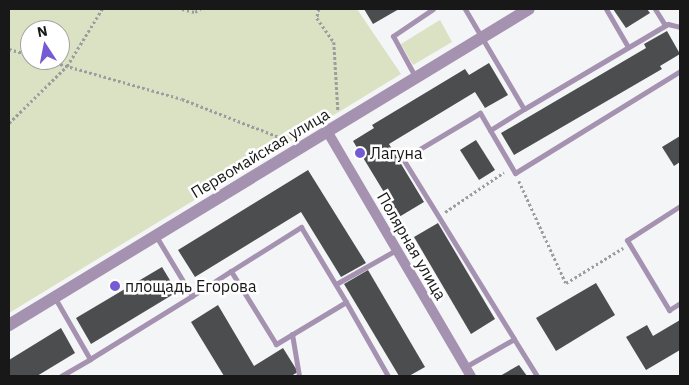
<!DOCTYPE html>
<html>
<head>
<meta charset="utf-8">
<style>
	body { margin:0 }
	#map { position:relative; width:689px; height:385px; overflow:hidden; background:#f4f5f7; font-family:"IBM Plex Sans",sans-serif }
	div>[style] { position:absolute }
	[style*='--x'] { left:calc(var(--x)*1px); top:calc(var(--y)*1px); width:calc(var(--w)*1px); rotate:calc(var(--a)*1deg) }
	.green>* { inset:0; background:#dbe1c3 }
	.building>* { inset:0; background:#4c4d4f }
	.path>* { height:2.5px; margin-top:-1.25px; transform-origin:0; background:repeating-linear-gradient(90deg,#9c9d9e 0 2.5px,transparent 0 5px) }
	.service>* { height:5px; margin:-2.5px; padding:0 2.5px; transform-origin:2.5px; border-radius:2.5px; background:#a592b0 }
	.minor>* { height:10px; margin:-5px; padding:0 5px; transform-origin:5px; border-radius:5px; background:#a592b0 }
	.tertiary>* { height:12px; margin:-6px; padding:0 6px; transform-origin:6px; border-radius:6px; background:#a592b0 }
	.dots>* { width:14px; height:14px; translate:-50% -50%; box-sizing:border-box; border:2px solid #fff; border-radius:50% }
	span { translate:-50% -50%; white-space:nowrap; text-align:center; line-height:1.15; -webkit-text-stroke:5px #fff; paint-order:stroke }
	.street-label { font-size:16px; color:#181819 }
	.poi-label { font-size:16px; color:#181819 }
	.left { translate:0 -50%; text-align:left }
	.frame { position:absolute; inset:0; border:10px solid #181819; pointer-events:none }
	.north { position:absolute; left:20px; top:20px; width:50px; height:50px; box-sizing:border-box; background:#fff; border:1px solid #a3a3a3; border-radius:50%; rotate:349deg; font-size:14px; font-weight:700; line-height:20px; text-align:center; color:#181819 }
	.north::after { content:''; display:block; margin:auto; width:18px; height:22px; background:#755ad4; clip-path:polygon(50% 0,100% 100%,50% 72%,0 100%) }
</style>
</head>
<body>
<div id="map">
	<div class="green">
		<i style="clip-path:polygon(evenodd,9px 9px,357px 9px,401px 74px,9px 313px,9px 9px,30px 30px,60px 30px,60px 60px,30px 60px,30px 30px)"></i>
		<i style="clip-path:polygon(440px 20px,452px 42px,413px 65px,401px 44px)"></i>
	</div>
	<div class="building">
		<i style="clip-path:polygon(364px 9px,399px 9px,373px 24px)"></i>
		<i style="clip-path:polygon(613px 9px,647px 9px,650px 13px,626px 28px)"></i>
		<i style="clip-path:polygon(667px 31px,680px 54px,660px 66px,662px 69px,514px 155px,501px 133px,646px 48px,644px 44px)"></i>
		<i style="clip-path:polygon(489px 63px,508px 95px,485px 108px,475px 92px,389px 144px,424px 202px,399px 217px,353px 141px,374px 128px,372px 125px,465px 69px,469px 75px)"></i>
		<i style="clip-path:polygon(680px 136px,680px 162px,674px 166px,662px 147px)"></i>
		<i style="clip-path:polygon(476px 140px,495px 170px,479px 180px,460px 150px)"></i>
		<i style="clip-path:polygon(308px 170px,366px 263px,341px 277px,301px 212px,195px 277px,178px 250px)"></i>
		<i style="clip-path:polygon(438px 223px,495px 319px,471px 334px,414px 237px)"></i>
		<i style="clip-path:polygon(162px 267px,177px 292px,91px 344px,76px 318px)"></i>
		<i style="clip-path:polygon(368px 270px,425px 367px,409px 376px,399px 376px,344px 284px)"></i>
		<i style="clip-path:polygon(596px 283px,615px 315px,556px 351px,536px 318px)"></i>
		<i style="clip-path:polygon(218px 305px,254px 366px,283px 348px,298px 372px,291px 376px,224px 376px,191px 322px)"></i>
		<i style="clip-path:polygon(680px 320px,680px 350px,646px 370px,626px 337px,647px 325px,653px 336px)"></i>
		<i style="clip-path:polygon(61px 328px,75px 353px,37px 376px,9px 376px,9px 360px)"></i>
		<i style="clip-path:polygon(519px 365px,527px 376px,500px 376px)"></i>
	</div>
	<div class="path">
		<i style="--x:182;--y:9;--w:13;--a:13"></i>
		<i style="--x:195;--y:12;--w:6;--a:-31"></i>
		<i style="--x:319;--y:9;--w:9;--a:103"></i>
		<i style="--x:317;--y:18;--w:29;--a:55"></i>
		<i style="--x:334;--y:42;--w:68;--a:86.6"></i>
		<i style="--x:9;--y:49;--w:22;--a:16"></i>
		<i style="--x:46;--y:60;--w:141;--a:16"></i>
		<i style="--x:182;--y:99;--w:115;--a:21.4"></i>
		<i style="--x:9;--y:123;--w:81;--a:-44.5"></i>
		<i style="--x:67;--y:66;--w:67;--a:-58.4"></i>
		<i style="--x:519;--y:181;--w:112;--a:65.3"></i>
		<i style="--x:566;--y:283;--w:67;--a:-31.6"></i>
		<i style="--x:445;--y:212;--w:71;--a:-34.1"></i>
	</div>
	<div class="service">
		<i style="--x:465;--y:9;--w:116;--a:59.5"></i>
		<i style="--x:524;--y:109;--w:40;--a:148"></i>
		<i style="--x:490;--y:130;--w:20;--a:-120"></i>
		<i style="--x:480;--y:113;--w:90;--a:149.1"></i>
		<i style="--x:403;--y:159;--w:211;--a:58.3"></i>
		<i style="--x:606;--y:9;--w:44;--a:59.9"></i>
		<i style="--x:655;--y:9;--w:19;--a:58"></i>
		<i style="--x:416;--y:78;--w:48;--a:-118.7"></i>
		<i style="--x:393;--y:36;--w:48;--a:-34"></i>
		<i style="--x:524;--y:109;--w:167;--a:-30.6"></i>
		<i style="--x:668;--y:24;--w:12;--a:14"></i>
		<i style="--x:490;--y:130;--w:50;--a:59.8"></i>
		<i style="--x:515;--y:173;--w:194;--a:-31.7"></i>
		<i style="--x:680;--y:206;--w:63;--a:147.3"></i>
		<i style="--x:627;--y:240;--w:82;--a:59"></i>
		<i style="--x:669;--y:310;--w:13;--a:-32"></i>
		<i style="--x:336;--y:284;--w:69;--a:-29.5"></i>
		<i style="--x:192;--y:296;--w:46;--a:-32.7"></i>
		<i style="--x:231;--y:271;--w:83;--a:-32.2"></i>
		<i style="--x:301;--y:227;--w:87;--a:59"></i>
		<i style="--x:346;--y:302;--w:82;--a:149"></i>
		<i style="--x:276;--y:344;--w:86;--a:-121.7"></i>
		<i style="--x:55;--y:298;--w:70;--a:60.2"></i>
		<i style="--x:90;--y:359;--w:120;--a:-31.7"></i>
		<i style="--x:192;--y:296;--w:70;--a:-121"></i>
		<i style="--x:346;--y:302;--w:85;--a:60.4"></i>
		<i style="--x:292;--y:334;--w:43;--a:80.5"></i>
		<i style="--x:465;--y:367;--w:56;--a:-29.7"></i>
		<i style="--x:514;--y:339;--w:44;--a:58.1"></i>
		<i style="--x:61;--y:376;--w:34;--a:-30"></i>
	</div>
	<div class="minor">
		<i style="--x:327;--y:131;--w:284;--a:59.6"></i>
	</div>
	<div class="tertiary">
		<i style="--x:9;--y:325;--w:608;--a:-31.29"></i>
	</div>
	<div class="dots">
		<i style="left:360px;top:153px;background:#755ad4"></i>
		<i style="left:115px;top:286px;background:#755ad4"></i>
	</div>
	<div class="street-label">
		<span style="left:260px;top:153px;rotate:-31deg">Первомайская улица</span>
		<span style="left:412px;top:246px;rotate:60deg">Полярная улица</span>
	</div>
	<div class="poi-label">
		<span class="left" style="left:370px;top:153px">Лагуна</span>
		<span class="left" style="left:125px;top:286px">площадь Егорова</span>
	</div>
	<div class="frame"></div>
	<div class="north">N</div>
</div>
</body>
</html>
